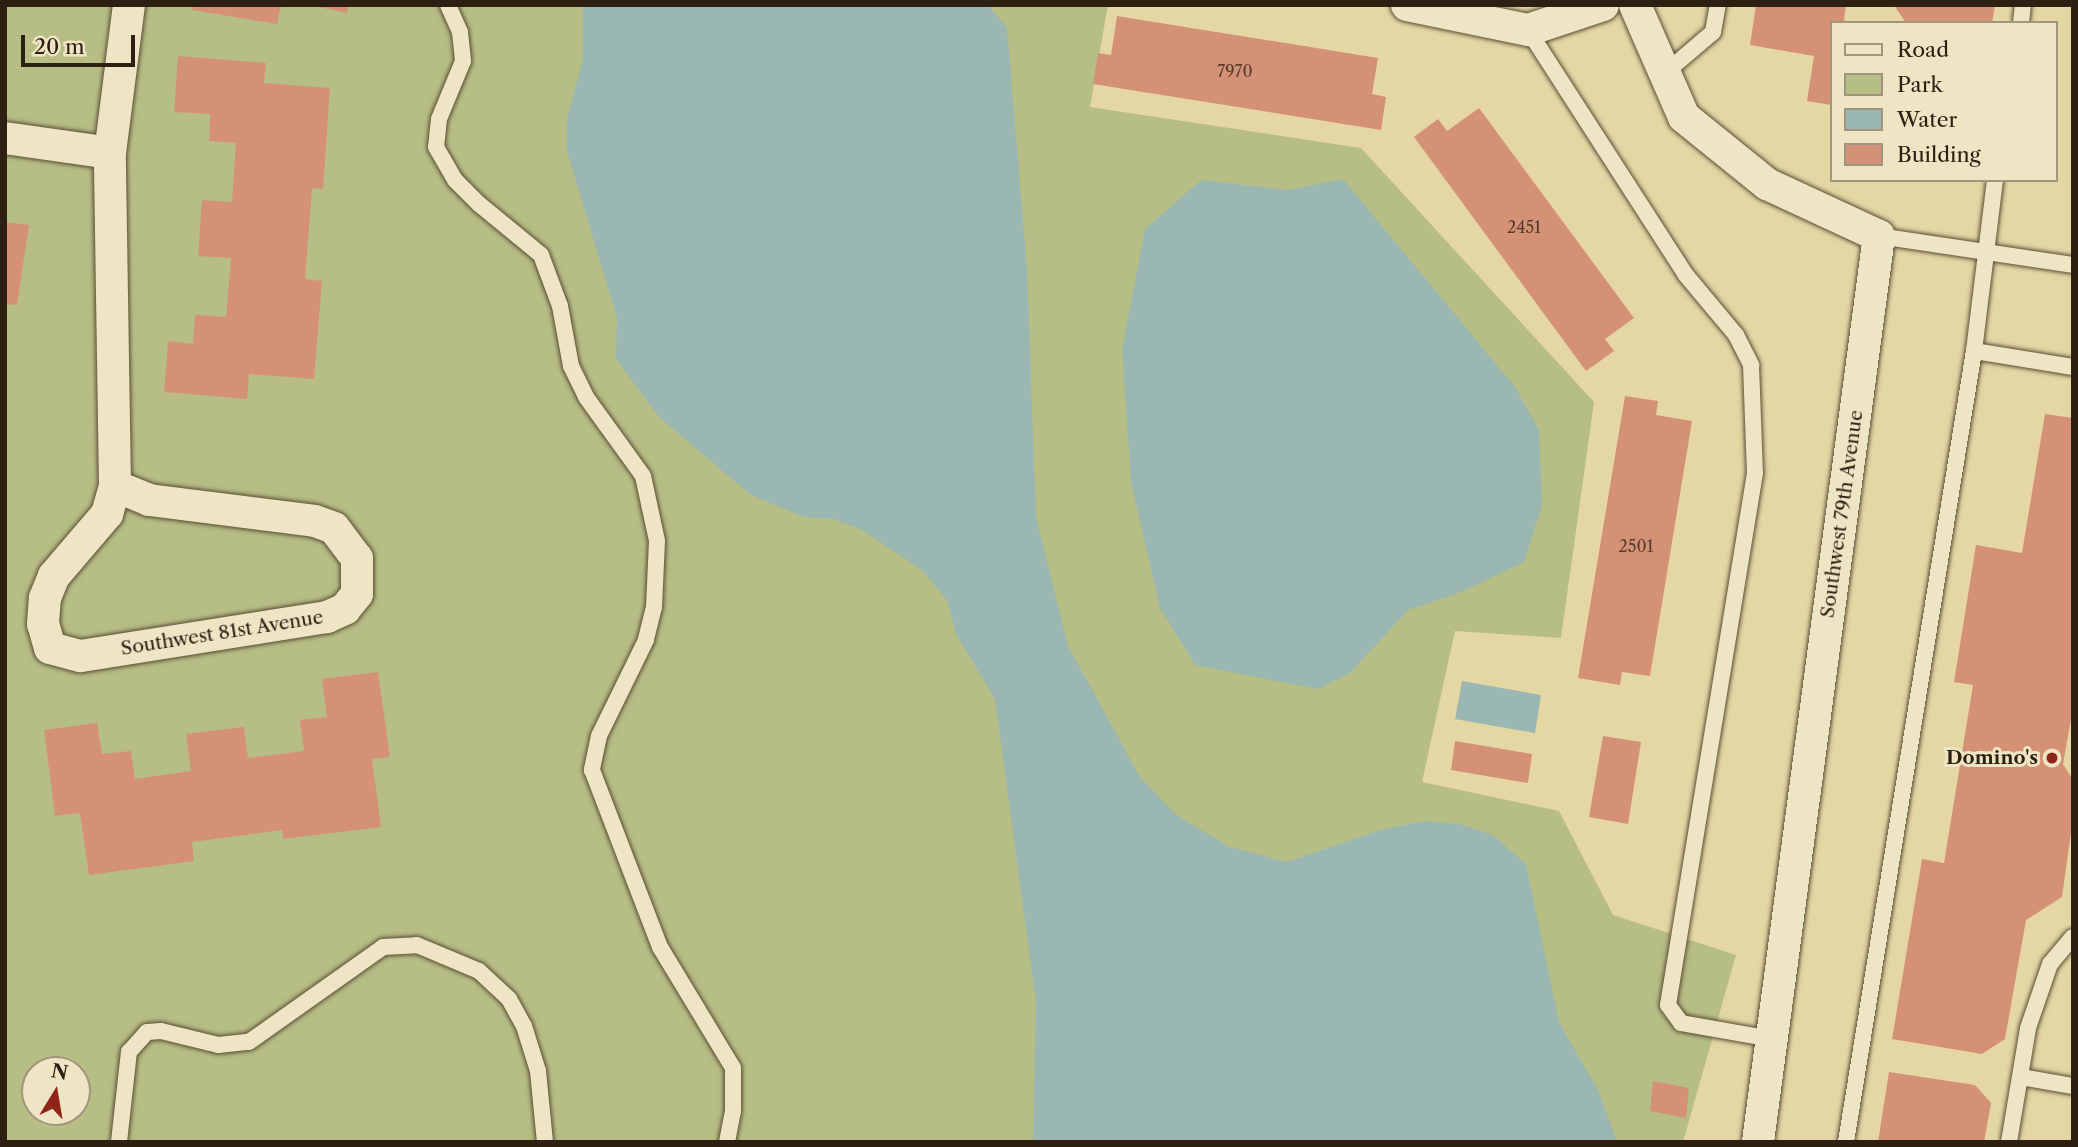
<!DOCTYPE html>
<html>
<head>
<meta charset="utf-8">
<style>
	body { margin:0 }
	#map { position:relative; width:2078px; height:1147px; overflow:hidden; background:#e4d7a4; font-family:"Libre Caslon Text",serif }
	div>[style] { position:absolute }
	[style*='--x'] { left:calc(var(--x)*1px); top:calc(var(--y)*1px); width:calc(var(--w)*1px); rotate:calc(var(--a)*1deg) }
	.green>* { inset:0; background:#b6be85 }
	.water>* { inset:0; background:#9ab7b2 }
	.building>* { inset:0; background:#d59176 }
	.roads { filter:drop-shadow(0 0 2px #5b4d36) drop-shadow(0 0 2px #5b4d36) }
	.service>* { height:16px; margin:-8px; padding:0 8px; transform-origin:8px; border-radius:8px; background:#ede5c4 }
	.minor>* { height:32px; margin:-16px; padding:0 16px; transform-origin:16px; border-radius:16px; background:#ede5c4 }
	.dots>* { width:19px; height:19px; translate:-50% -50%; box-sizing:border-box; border:4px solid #ede5c4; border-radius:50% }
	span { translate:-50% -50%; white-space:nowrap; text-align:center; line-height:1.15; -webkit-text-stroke:6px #ede5c4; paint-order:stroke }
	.number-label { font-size:16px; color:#573c2b }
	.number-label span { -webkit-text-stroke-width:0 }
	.street-label { font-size:19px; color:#2d1f12 }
	.poi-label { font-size:19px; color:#2d1f12; font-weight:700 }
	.right { translate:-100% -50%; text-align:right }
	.frame { position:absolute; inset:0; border:7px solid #2d1f12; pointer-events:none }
	.legend { position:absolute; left:1830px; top:21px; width:228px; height:161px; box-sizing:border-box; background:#ede5c4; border:2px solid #a0967d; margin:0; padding:9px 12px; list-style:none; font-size:21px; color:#2d1f12 }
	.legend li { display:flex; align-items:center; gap:14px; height:35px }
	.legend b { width:35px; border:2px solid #a0967d }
	.north { position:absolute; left:21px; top:1056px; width:70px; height:70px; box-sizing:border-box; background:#ede5c4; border:2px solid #a0967d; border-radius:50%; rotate:11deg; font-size:19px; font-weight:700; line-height:28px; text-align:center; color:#2d1f12 }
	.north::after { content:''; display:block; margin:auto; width:24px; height:32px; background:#8f2418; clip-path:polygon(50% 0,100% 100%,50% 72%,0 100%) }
	.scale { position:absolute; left:21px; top:35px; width:114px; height:32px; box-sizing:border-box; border:4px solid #2d1f12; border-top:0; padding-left:9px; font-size:21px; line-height:24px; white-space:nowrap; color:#2d1f12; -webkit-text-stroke:5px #ede5c4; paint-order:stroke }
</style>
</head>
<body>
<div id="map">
	<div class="green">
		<i style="clip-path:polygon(evenodd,5px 5px,1108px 5px,1090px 107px,1361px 148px,1594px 402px,1561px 638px,1455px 631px,1422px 782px,1559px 811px,1613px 915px,1736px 955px,1683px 1142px,5px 1142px,5px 5px,35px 1070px,77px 1070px,77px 1112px,35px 1112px,35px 1070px)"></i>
	</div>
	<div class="water">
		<i style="clip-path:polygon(583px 5px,988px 5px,1007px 28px,1027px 269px,1036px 517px,1068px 646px,1140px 777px,1176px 815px,1230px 847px,1287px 862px,1380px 830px,1424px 821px,1459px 824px,1493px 835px,1526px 864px,1559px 1022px,1598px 1090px,1617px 1142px,1033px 1142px,1036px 1003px,995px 699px,956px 634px,947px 600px,923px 571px,864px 531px,834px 519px,804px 517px,751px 495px,659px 417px,616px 359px,617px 318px,567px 151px,567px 119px,583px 58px)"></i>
		<i style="clip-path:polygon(1343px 179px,1515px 387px,1539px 430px,1542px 505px,1524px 562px,1461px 592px,1408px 610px,1350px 673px,1318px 689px,1195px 665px,1160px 608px,1131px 482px,1122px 349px,1145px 229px,1201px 180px,1288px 190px)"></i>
		<i style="clip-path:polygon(1462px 681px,1541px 695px,1535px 733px,1455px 719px)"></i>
	</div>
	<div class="building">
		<i style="clip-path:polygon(193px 5px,281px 5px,277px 24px,192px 10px)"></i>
		<i style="clip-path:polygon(310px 5px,348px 5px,347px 13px)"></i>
		<i style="clip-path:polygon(1756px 5px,1846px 5px,1844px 20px,1851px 23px,1831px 23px,1831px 105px,1807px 101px,1814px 56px,1750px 45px)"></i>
		<i style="clip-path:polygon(1894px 5px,1995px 5px,1992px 23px,1906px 23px)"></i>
		<i style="clip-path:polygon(1117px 16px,1378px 58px,1372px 94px,1386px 97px,1381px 130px,1093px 84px,1098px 53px,1111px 55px)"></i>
		<i style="clip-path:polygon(178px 56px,266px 63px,264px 83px,330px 88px,323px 189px,312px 188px,305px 279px,322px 281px,314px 379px,249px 374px,247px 399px,164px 392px,168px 341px,193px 344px,195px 315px,226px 317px,231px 258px,198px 256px,202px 200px,232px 202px,236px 143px,209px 141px,210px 114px,174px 112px)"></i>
		<i style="clip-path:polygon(1479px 108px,1634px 318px,1605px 339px,1614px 351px,1586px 371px,1414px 137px,1438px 119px,1447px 131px)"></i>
		<i style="clip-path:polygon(5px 222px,29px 225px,17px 305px,5px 304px)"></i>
		<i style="clip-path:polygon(1625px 396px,1658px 401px,1656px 415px,1692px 421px,1650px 676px,1622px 672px,1620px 685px,1578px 678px)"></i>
		<i style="clip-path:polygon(2045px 414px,2073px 418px,2073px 708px,2063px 764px,2073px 780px,2073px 818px,2062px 897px,2026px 920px,2005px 1039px,1982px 1054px,1892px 1039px,1922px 859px,1944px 863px,1973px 685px,1954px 682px,1976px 545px,2022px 553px)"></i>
		<i style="clip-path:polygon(378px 672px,390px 757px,372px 759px,381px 827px,283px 839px,282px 830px,192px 842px,194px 861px,89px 875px,80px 813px,55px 816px,44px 730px,97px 723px,102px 754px,131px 751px,135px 779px,191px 771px,186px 734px,244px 727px,248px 758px,304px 751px,300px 720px,327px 717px,322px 679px)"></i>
		<i style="clip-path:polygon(1603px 736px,1641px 742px,1628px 824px,1589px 817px)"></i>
		<i style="clip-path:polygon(1455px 741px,1532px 754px,1528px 783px,1451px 770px)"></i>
		<i style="clip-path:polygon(1889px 1072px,1975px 1085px,1991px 1103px,1984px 1142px,1878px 1142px)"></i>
		<i style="clip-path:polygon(1653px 1081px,1689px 1088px,1686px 1118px,1650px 1111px)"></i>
	</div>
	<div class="roads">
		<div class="service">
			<i style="--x:448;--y:5;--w:30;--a:66"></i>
			<i style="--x:460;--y:32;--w:29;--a:84"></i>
			<i style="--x:463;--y:61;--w:63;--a:112.5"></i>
			<i style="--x:439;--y:119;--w:28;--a:96"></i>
			<i style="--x:436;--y:147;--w:38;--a:60"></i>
			<i style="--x:455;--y:180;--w:34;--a:45"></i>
			<i style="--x:479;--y:204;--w:80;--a:39.4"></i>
			<i style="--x:541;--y:255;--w:54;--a:69.6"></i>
			<i style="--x:560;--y:306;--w:61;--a:79.6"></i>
			<i style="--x:571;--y:366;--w:34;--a:64"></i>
			<i style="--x:586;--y:397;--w:97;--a:54.2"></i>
			<i style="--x:643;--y:476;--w:66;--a:77.8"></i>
			<i style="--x:657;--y:541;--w:66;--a:92.6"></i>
			<i style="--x:654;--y:607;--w:34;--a:104"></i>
			<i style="--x:646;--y:640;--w:107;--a:116.1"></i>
			<i style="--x:599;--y:736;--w:35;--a:102"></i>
			<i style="--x:592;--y:770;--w:190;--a:69"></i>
			<i style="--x:660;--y:947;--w:141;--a:58.9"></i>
			<i style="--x:733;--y:1068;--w:43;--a:90"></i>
			<i style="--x:733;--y:1111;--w:32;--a:101"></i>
			<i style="--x:2021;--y:23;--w:18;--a:-84"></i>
			<i style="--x:1528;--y:30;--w:290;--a:57.2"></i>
			<i style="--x:1685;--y:274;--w:80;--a:50.1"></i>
			<i style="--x:1736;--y:335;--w:34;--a:63"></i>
			<i style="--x:1751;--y:365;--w:108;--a:87.9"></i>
			<i style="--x:1755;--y:473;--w:539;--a:99.29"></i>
			<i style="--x:1668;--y:1005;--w:22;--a:54"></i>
			<i style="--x:1681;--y:1023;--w:92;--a:10"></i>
			<i style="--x:1665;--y:73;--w:63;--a:-40.5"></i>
			<i style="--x:1713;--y:32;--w:27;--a:-80"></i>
			<i style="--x:1879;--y:236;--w:196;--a:8.5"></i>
			<i style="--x:1974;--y:351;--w:100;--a:9.2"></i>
			<i style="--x:2021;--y:1077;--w:53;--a:9.8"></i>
			<i style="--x:119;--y:1142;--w:91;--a:-83.7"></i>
			<i style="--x:129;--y:1052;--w:27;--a:-48"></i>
			<i style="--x:147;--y:1032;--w:14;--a:-4"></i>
			<i style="--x:161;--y:1031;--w:59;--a:13.8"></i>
			<i style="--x:218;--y:1045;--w:31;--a:-6"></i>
			<i style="--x:249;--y:1042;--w:164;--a:-35.3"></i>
			<i style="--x:383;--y:947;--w:34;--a:-3"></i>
			<i style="--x:417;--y:945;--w:67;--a:22.8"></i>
			<i style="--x:479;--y:971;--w:41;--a:43"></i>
			<i style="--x:509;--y:999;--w:31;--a:61"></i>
			<i style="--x:524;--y:1026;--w:47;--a:72.7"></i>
			<i style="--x:538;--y:1071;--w:71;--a:84.4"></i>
			<i style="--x:1846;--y:1142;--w:801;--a:-80.81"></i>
			<i style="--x:1974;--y:351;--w:172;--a:-83"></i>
			<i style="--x:2009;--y:1142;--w:116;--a:-80.5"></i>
			<i style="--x:2028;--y:1028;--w:68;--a:-71"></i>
			<i style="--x:2050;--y:964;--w:35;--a:-50"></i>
		</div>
		<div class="minor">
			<i style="--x:1407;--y:5;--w:124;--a:11.7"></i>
			<i style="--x:1528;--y:30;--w:79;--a:-18.4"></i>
			<i style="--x:1635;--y:5;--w:122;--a:66.4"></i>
			<i style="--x:1684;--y:117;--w:107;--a:38.9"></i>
			<i style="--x:1767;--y:184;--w:123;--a:24.9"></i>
			<i style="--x:1879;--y:236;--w:914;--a:97.61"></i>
			<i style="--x:5;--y:138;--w:106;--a:8.1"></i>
			<i style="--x:115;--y:486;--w:37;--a:22"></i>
			<i style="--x:149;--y:500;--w:167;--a:7.2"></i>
			<i style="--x:315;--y:521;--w:20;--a:20"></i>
			<i style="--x:334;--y:528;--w:38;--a:53"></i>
			<i style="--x:357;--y:558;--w:36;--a:90"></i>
			<i style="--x:357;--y:594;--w:19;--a:129"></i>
			<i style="--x:345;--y:609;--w:20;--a:156"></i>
			<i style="--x:327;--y:617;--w:250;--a:171"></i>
			<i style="--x:80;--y:656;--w:31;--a:-165"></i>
			<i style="--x:50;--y:648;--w:25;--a:-106"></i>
			<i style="--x:43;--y:624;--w:26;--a:-86"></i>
			<i style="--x:45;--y:598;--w:24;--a:-68"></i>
			<i style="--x:54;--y:576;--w:82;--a:-49.5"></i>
			<i style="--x:107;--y:514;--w:29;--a:-74"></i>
			<i style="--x:115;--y:486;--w:333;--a:-90.9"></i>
			<i style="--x:110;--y:153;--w:149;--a:-82.7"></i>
		</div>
	</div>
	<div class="dots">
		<i style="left:2052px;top:758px;background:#8f2418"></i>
	</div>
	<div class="number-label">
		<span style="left:1235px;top:71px">7970</span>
		<span style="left:1524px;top:227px">2451</span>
		<span style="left:1636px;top:546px">2501</span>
	</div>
	<div class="street-label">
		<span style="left:1842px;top:514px;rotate:-82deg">Southwest 79th Avenue</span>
		<span style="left:222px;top:633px;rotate:-9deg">Southwest 81st Avenue</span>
	</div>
	<div class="poi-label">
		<span class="right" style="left:2038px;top:758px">Domino's</span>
	</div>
	<div class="frame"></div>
	<ul class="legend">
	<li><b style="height:9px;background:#ede5c4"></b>Road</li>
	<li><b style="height:19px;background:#b6be85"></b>Park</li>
	<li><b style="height:19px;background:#9ab7b2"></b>Water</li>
	<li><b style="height:19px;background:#d59176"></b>Building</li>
	</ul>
	<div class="north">N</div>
	<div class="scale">20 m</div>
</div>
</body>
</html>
